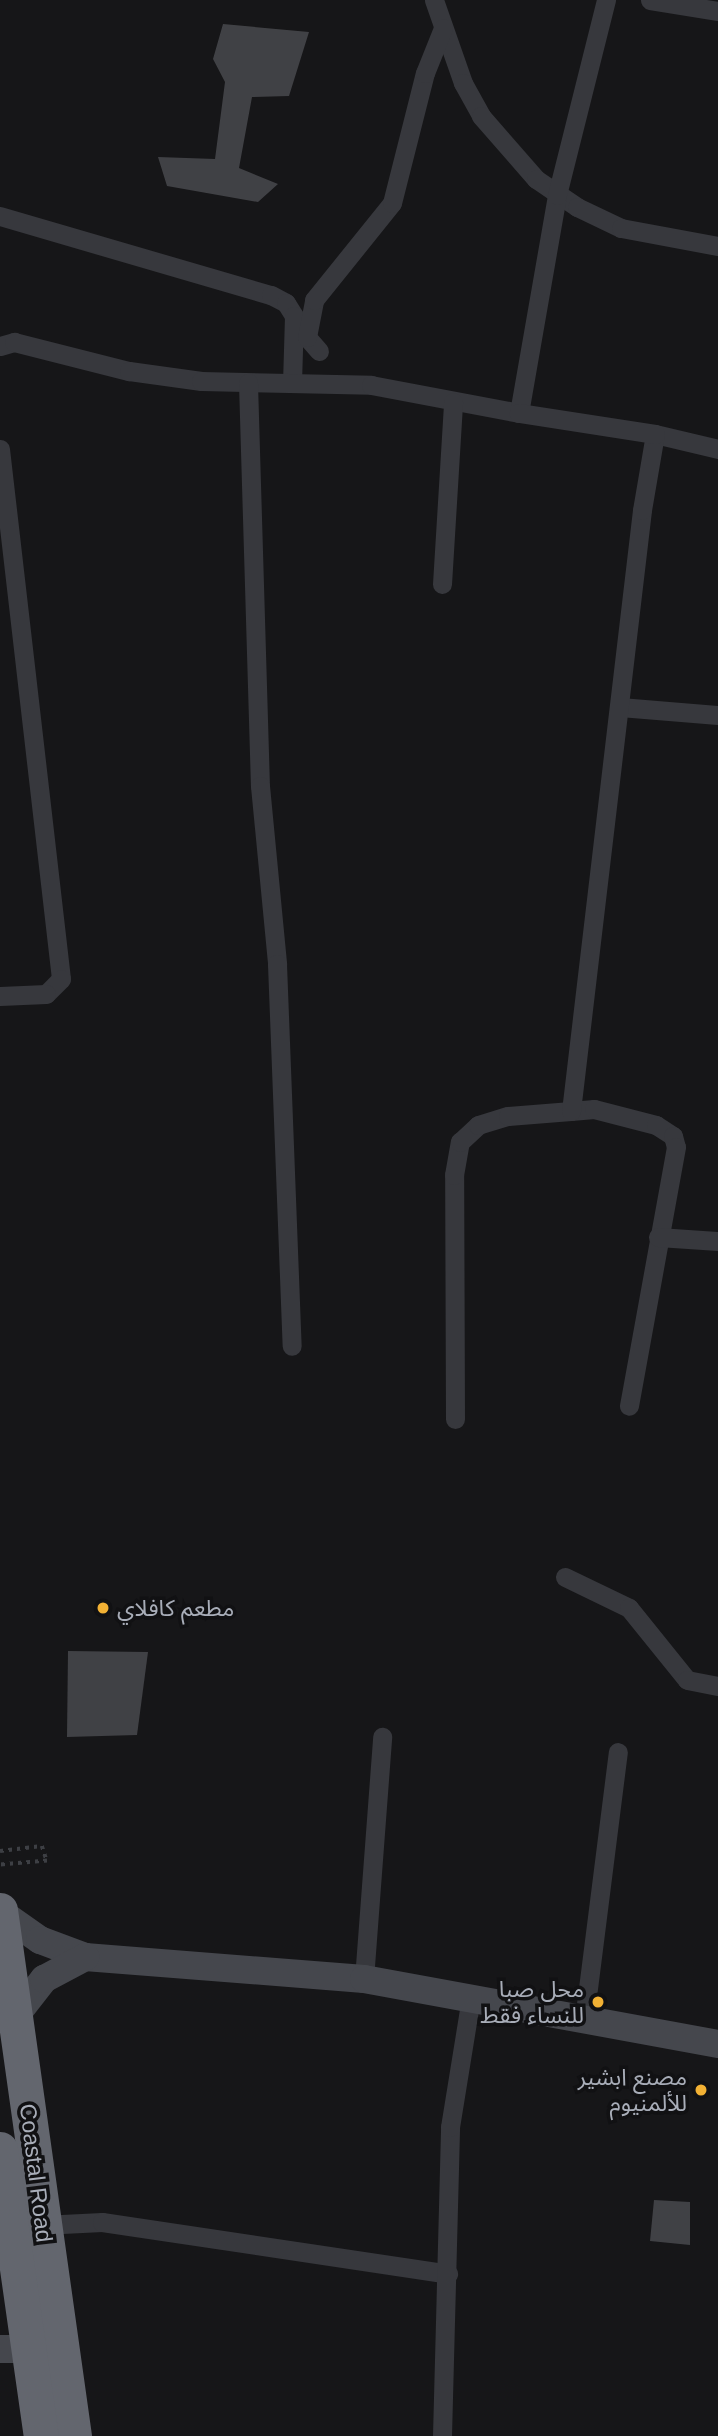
<!DOCTYPE html>
<html>
<head>
<meta charset="utf-8">
<style>
	body { margin:0 }
	#map { position:relative; width:718px; height:2436px; overflow:hidden; background:#161618; font-family:Helvetica,"Noto Sans Arabic",sans-serif }
	div>[style] { position:absolute }
	[style*='--x'] { left:calc(var(--x)*1px); top:calc(var(--y)*1px); width:calc(var(--w)*1px); rotate:calc(var(--a)*1deg) }
	.building>* { inset:0; background:#404145 }
	.path>* { height:3.5px; margin-top:-1.75px; transform-origin:0; background:repeating-linear-gradient(90deg,#3d3f44 0 3.5px,transparent 0 8.5px) }
	.street>* { height:19px; margin:-9.5px; padding:0 9.5px; transform-origin:9.5px; border-radius:9.5px; background:#37383d }
	.secondary>* { height:28px; margin:-14px; padding:0 14px; transform-origin:14px; border-radius:14px; background:#45474d }
	.highway>* { height:35px; margin:-17.5px; padding:0 17.5px; transform-origin:17.5px; border-radius:17.5px; background:#63666e }
	.dots>* { width:19px; height:19px; translate:-50% -50%; box-sizing:border-box; border:4px solid #111113; border-radius:50% }
	span { translate:-50% -50%; white-space:nowrap; text-align:center; line-height:1.15; -webkit-text-stroke:7px #111113; paint-order:stroke }
	.poi-label { font-size:23px; color:#a8adb8 }
	.left { translate:0 -50%; text-align:left }
	.right { translate:-100% -50%; text-align:right }
	.street-label { font-size:23px; color:#a8adb8 }
</style>
</head>
<body>
<div id="map">
	<div class="building">
		<i style="clip-path:polygon(223px 24px,309px 32px,289px 96px,252px 97px,239px 168px,278px 184px,258px 202px,167px 186px,158px 157px,215px 159px,225px 82px,213px 59px)"></i>
		<i style="clip-path:polygon(68px 1651px,148px 1652px,137px 1735px,67px 1737px)"></i>
		<i style="clip-path:polygon(654px 2200px,690px 2202px,690px 2245px,650px 2241px)"></i>
	</div>
	<div class="path">
		<i style="--x:0;--y:1851;--w:42;--a:-6.8"></i>
		<i style="--x:42;--y:1846;--w:16;--a:72"></i>
		<i style="--x:47;--y:1861;--w:47;--a:175.1"></i>
	</div>
	<div class="street">
		<i style="--x:434;--y:0;--w:88;--a:70.7"></i>
		<i style="--x:463;--y:83;--w:38;--a:61"></i>
		<i style="--x:481;--y:116;--w:84;--a:48.9"></i>
		<i style="--x:536;--y:179;--w:50;--a:34.3"></i>
		<i style="--x:577;--y:207;--w:49;--a:25.5"></i>
		<i style="--x:621;--y:228;--w:99;--a:10.5"></i>
		<i style="--x:650;--y:0;--w:69;--a:9.2"></i>
		<i style="--x:0;--y:216;--w:282;--a:16.3"></i>
		<i style="--x:271;--y:295;--w:17;--a:28"></i>
		<i style="--x:286;--y:303;--w:15;--a:58"></i>
		<i style="--x:294;--y:316;--w:66;--a:91.7"></i>
		<i style="--x:0;--y:346;--w:15;--a:-16"></i>
		<i style="--x:14;--y:342;--w:119;--a:14.2"></i>
		<i style="--x:129;--y:371;--w:73;--a:7.9"></i>
		<i style="--x:201;--y:381;--w:170;--a:1.3"></i>
		<i style="--x:371;--y:385;--w:151;--a:10.7"></i>
		<i style="--x:519;--y:413;--w:221;--a:-80.1"></i>
		<i style="--x:557;--y:195;--w:201;--a:-75.9"></i>
		<i style="--x:319;--y:351;--w:18;--a:-131"></i>
		<i style="--x:307;--y:337;--w:38;--a:-79"></i>
		<i style="--x:314;--y:300;--w:124;--a:-51.2"></i>
		<i style="--x:392;--y:203;--w:134;--a:-75.8"></i>
		<i style="--x:425;--y:73;--w:48;--a:-68.2"></i>
		<i style="--x:248;--y:383;--w:403;--a:88.3"></i>
		<i style="--x:260;--y:786;--w:179;--a:84.5"></i>
		<i style="--x:277;--y:964;--w:382;--a:87.8"></i>
		<i style="--x:655;--y:434;--w:65;--a:13.4"></i>
		<i style="--x:0;--y:449;--w:533;--a:83.43"></i>
		<i style="--x:61;--y:979;--w:21;--a:135"></i>
		<i style="--x:46;--y:994;--w:46;--a:177.5"></i>
		<i style="--x:442;--y:584;--w:182;--a:-86.5"></i>
		<i style="--x:620;--y:707;--w:98;--a:4.7"></i>
		<i style="--x:571;--y:1111;--w:23;--a:-5"></i>
		<i style="--x:594;--y:1109;--w:64;--a:14.5"></i>
		<i style="--x:656;--y:1125;--w:20;--a:33"></i>
		<i style="--x:673;--y:1136;--w:11;--a:75"></i>
		<i style="--x:676;--y:1147;--w:263;--a:100.3"></i>
		<i style="--x:658;--y:1237;--w:60;--a:3.8"></i>
		<i style="--x:455;--y:1419;--w:244;--a:-90.2"></i>
		<i style="--x:454;--y:1175;--w:34;--a:-80"></i>
		<i style="--x:460;--y:1142;--w:25;--a:-43"></i>
		<i style="--x:478;--y:1125;--w:31;--a:-17"></i>
		<i style="--x:508;--y:1116;--w:63;--a:-4.5"></i>
		<i style="--x:571;--y:1111;--w:605;--a:-83.26"></i>
		<i style="--x:642;--y:510;--w:77;--a:-80.3"></i>
		<i style="--x:655;--y:434;--w:138;--a:-171.2"></i>
		<i style="--x:565;--y:1577;--w:71;--a:25.8"></i>
		<i style="--x:629;--y:1608;--w:92;--a:51.1"></i>
		<i style="--x:687;--y:1680;--w:32;--a:11"></i>
		<i style="--x:364;--y:1979;--w:243;--a:-85.7"></i>
		<i style="--x:584;--y:2020;--w:270;--a:-82.8"></i>
		<i style="--x:42;--y:2225;--w:60;--a:-2.9"></i>
		<i style="--x:102;--y:2222;--w:350;--a:8.5"></i>
		<i style="--x:442;--y:2436;--w:309;--a:-88.5"></i>
		<i style="--x:450;--y:2127;--w:132;--a:-80.8"></i>
	</div>
	<div class="secondary">
		<i style="--x:0;--y:1912;--w:49;--a:35"></i>
		<i style="--x:40;--y:1940;--w:48;--a:20.7"></i>
		<i style="--x:85;--y:1957;--w:280;--a:4.5"></i>
		<i style="--x:364;--y:1979;--w:360;--a:10.4"></i>
		<i style="--x:16;--y:2015;--w:46;--a:-52.1"></i>
		<i style="--x:44;--y:1979;--w:47;--a:-28.2"></i>
		<i style="--x:0;--y:2349;--w:27;--a:0"></i>
	</div>
	<div class="highway">
		<i style="--x:0;--y:1910;--w:531;--a:81.99"></i>
		<i style="--x:0;--y:2149;--w:290;--a:81.9"></i>
	</div>
	<div class="dots">
		<i style="left:103px;top:1608px;background:#f2b134"></i>
		<i style="left:598px;top:2002px;background:#f2b134"></i>
		<i style="left:701px;top:2090px;background:#f2b134"></i>
	</div>
	<div class="poi-label">
		<span class="left" style="left:117px;top:1608px">مطعم كافلاي</span>
		<span class="right" style="left:584px;top:2002px">محل صبا<br>للنساء فقط</span>
		<span class="right" style="left:687px;top:2090px">مصنع ابشير<br>للألمنيوم</span>
	</div>
	<div class="street-label">
		<span style="left:36px;top:2173px;rotate:83deg">Coastal Road</span>
	</div>
</div>
</body>
</html>
